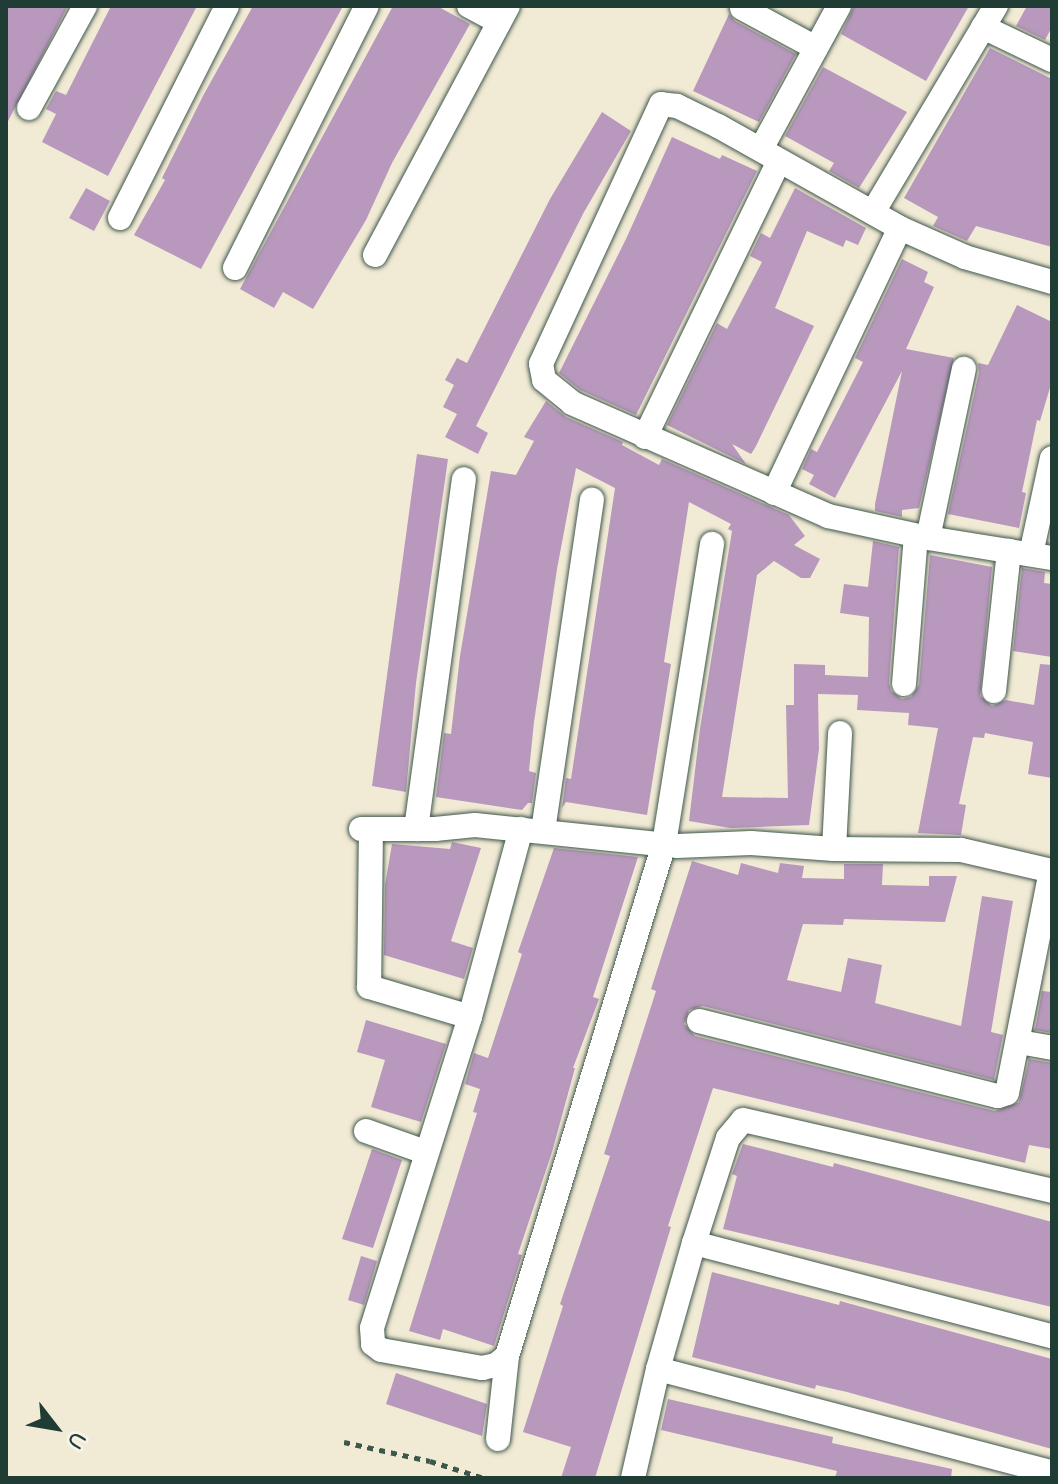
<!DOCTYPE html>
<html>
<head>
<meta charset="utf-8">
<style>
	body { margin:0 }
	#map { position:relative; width:1058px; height:1484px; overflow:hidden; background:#f1ead4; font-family:"Comic Neue",sans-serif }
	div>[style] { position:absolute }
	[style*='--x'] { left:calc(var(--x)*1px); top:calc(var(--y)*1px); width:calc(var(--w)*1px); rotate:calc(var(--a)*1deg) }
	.building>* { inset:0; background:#b899bd }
	.path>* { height:5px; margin-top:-2.5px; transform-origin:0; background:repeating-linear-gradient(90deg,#3e574c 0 6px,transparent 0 12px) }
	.roads { filter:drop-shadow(0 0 2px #3e574c) drop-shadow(0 0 2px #3e574c) }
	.street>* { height:24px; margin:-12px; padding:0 12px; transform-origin:12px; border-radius:12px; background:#fff }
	span { translate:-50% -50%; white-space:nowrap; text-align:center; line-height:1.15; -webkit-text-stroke:6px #f7f3e8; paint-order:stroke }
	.frame { position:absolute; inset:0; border:8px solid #1f3d34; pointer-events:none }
	.north { position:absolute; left:16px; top:1388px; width:80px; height:80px; -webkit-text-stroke:6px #f7f3e8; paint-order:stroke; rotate:121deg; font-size:22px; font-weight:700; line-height:32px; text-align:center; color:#1f3d34 }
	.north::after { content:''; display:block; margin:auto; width:28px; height:36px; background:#1f3d34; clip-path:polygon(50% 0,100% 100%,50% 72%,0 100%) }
</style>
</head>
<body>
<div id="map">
	<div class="building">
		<i style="clip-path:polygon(6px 6px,68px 6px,6px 125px)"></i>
		<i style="clip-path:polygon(111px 6px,197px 6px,108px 176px,42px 142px,56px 114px,46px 109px,56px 91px,66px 95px)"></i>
		<i style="clip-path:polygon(253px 6px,343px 6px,201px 269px,134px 235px,165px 180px,162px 178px,204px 94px)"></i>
		<i style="clip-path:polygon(393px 6px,437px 6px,470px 24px,392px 163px,366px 220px,313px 309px,283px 292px,274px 308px,240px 289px)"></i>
		<i style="clip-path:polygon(854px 6px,969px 6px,926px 81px,841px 34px)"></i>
		<i style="clip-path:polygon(1027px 6px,1052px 6px,1052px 27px,1045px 40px,1016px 26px)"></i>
		<i style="clip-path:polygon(729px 14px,735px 21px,796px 54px,759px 122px,693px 91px)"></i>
		<i style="clip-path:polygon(990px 48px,1052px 79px,1052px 247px,976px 226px,967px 241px,933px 226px,938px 217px,904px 198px)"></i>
		<i style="clip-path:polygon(823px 67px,907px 112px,859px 188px,829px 171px,834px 163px,785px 136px)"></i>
		<i style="clip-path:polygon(602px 112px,631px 131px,584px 212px,476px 426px,488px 433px,478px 454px,445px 437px,457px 414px,443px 407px,454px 385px,445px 380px,457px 358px,467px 363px,550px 199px)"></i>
		<i style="clip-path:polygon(672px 137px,720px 159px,722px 155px,757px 171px,636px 415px,580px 390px,559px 373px,626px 239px)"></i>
		<i style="clip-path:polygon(86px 188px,110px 201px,94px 231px,69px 218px)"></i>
		<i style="clip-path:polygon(795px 188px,866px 228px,858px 245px,846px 240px,843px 247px,807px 231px,775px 308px,814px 326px,755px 448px,751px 454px,732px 444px,746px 464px,667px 425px,717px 323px,727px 329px,762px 262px,750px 256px,761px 233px,770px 238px)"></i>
		<i style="clip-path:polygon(902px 259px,928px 272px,924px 282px,934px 287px,906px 349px,954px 358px,919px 508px,902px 510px,902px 517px,875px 511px,875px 504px,902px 371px,835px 498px,809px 484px,814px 475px,802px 469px,811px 449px,817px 452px,863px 362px,855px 358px)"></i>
		<i style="clip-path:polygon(1017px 305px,1052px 322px,1052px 381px,1040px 421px,1037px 420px,1022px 492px,1026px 493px,1019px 528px,948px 514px,979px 372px,978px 363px,988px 365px)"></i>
		<i style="clip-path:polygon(546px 401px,566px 417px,623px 442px,622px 445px,659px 465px,662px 459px,789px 515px,805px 536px,794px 545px,820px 559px,810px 578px,801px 578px,774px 561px,757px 575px,722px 797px,788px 798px,786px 705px,794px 705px,794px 664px,825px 665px,825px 675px,868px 677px,869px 617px,840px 613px,844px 584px,868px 587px,873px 541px,899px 547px,889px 683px,891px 691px,902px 699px,911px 697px,919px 685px,930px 555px,992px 567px,980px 696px,992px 706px,1006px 700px,1034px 705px,1040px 664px,1052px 665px,1052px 778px,1028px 774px,1033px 742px,985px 733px,984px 738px,973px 737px,959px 804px,966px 805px,961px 835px,918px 833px,938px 728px,908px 725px,909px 713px,857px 710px,858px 695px,818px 694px,819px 749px,809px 825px,730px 828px,689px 821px,700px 729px,732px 531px,728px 529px,731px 524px,689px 502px,664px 662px,671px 664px,647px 815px,566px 802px,562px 808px,566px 778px,571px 779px,615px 488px,576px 468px,557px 569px,534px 722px,529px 771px,536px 773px,532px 803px,528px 803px,522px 810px,436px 797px,444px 733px,451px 734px,460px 656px,491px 471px,516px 475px,534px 441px,524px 437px)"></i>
		<i style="clip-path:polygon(417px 454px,448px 459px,416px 683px,406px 792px,372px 786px)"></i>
		<i style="clip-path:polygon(1022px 568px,1045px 572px,1044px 583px,1052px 584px,1052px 657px,1013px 651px)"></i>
		<i style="clip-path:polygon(452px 842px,481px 848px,451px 941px,473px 948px,464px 979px,384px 955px,385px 885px,392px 844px,450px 849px)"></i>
		<i style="clip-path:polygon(554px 848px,638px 857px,593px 997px,599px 999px,573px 1068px,575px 1068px,552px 1152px,518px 1254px,522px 1255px,494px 1346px,443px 1329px,440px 1340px,409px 1331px,477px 1113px,473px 1112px,480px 1089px,465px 1084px,474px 1053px,488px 1058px,522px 954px,518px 952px)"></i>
		<i style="clip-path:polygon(692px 861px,738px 875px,741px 863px,778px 873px,780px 863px,804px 866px,802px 878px,844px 879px,844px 864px,883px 864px,882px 885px,929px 886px,929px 876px,957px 876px,945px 922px,844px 919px,843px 925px,803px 924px,787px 980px,841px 992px,848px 958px,882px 965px,875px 1003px,961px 1026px,982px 896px,1013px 901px,991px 1032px,1003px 1035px,994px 1080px,703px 1006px,689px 1010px,684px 1024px,695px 1036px,995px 1111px,1019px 1102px,1029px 1059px,1052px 1063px,1052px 1149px,1029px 1145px,1025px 1163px,713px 1088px,668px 1226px,671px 1227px,595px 1478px,561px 1478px,571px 1447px,523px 1432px,563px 1306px,560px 1304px,610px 1156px,604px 1154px,656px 991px,651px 989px)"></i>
		<i style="clip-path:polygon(1042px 991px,1052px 992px,1052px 1033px,1035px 1030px)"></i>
		<i style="clip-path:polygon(366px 1020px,446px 1044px,421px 1122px,371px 1107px,385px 1060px,357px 1052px)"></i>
		<i style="clip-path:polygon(743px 1144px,833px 1167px,834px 1163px,1052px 1222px,1052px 1307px,723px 1229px,737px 1176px,732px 1174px)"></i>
		<i style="clip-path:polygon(372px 1149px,402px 1160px,373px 1248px,342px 1239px)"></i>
		<i style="clip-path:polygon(361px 1256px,377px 1261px,364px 1305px,348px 1300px)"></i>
		<i style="clip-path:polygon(712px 1272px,839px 1305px,840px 1301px,1052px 1359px,1052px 1449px,847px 1392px,816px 1385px,815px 1389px,692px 1357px)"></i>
		<i style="clip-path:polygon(396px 1373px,487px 1404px,482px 1436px,386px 1404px)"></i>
		<i style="clip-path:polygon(668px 1399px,833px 1437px,832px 1443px,952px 1469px,951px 1478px,835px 1478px,837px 1471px,661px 1430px)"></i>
	</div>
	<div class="path">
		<i style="--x:344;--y:1442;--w:88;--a:12.5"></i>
		<i style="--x:430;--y:1461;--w:57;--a:17.5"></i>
	</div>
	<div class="roads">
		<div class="street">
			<i style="--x:469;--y:6;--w:34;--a:28"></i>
			<i style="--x:742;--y:8;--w:84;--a:28.4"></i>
			<i style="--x:983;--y:27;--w:76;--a:25.6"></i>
			<i style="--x:29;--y:108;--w:116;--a:-61.2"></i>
			<i style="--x:761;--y:149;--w:163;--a:-61.4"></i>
			<i style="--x:873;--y:212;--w:240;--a:-59.2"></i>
			<i style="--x:120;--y:218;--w:237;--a:-63.2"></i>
			<i style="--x:375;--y:255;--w:282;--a:-61.9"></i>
			<i style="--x:235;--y:268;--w:293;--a:-63.3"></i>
			<i style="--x:1052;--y:282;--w:91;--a:-164"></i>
			<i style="--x:965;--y:257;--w:71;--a:-156"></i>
			<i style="--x:900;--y:228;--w:209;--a:-150.7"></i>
			<i style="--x:718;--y:126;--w:46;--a:-154"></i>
			<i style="--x:677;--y:106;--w:16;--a:-173"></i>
			<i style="--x:661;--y:104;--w:286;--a:114.8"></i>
			<i style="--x:541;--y:364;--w:16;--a:79"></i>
			<i style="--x:544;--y:380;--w:36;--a:39"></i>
			<i style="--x:572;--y:403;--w:280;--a:23.8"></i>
			<i style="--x:828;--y:516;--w:102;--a:12.4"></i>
			<i style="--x:928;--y:538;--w:126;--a:9.2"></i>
			<i style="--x:645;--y:437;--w:307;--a:-64.1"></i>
			<i style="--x:774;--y:493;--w:293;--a:-64.6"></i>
			<i style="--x:928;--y:538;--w:173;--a:-78"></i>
			<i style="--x:1031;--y:554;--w:98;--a:-77.7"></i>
			<i style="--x:904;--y:684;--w:148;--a:-85.4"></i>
			<i style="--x:994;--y:691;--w:141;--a:-83.9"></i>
			<i style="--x:361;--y:829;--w:74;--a:0"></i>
			<i style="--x:435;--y:829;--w:40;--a:-5.7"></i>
			<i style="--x:475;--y:825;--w:203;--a:5.9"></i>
			<i style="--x:677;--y:846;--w:74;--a:-2.3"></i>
			<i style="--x:751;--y:843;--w:83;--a:4.1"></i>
			<i style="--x:834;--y:849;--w:127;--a:0.5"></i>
			<i style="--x:961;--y:850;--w:93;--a:13"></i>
			<i style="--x:371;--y:829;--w:158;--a:90.7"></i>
			<i style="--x:369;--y:987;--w:105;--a:16.5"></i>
			<i style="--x:416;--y:829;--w:353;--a:-82.2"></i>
			<i style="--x:521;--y:829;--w:195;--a:105.2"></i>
			<i style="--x:470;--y:1017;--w:326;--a:107.5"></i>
			<i style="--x:372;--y:1328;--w:16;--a:86"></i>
			<i style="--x:373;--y:1344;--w:10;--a:37"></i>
			<i style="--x:381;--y:1350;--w:103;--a:10.1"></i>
			<i style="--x:482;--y:1368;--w:14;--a:-12"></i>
			<i style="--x:496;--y:1365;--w:14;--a:-39"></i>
			<i style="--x:507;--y:1356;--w:536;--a:-72.95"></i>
			<i style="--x:664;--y:844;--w:304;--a:-80.9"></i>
			<i style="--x:543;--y:831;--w:335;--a:-81.6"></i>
			<i style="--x:834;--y:849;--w:116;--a:-87"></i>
			<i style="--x:699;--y:1021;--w:308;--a:14.1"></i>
			<i style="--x:998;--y:1096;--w:9;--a:-18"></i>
			<i style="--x:1007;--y:1093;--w:226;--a:-78.8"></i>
			<i style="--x:1019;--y:1042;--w:34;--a:10"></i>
			<i style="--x:366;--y:1131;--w:63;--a:19.6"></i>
			<i style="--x:694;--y:1243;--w:370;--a:14.6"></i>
			<i style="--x:658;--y:1369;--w:407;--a:14.7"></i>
			<i style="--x:498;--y:1439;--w:83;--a:-83.8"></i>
			<i style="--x:633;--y:1478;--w:112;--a:-77.1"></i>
			<i style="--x:658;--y:1369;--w:131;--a:-74.1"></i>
			<i style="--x:694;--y:1243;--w:110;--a:-72.1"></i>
			<i style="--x:728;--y:1138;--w:23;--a:-50"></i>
			<i style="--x:743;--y:1120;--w:317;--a:12.9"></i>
		</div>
	</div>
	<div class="frame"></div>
	<div class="north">U</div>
</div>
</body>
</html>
